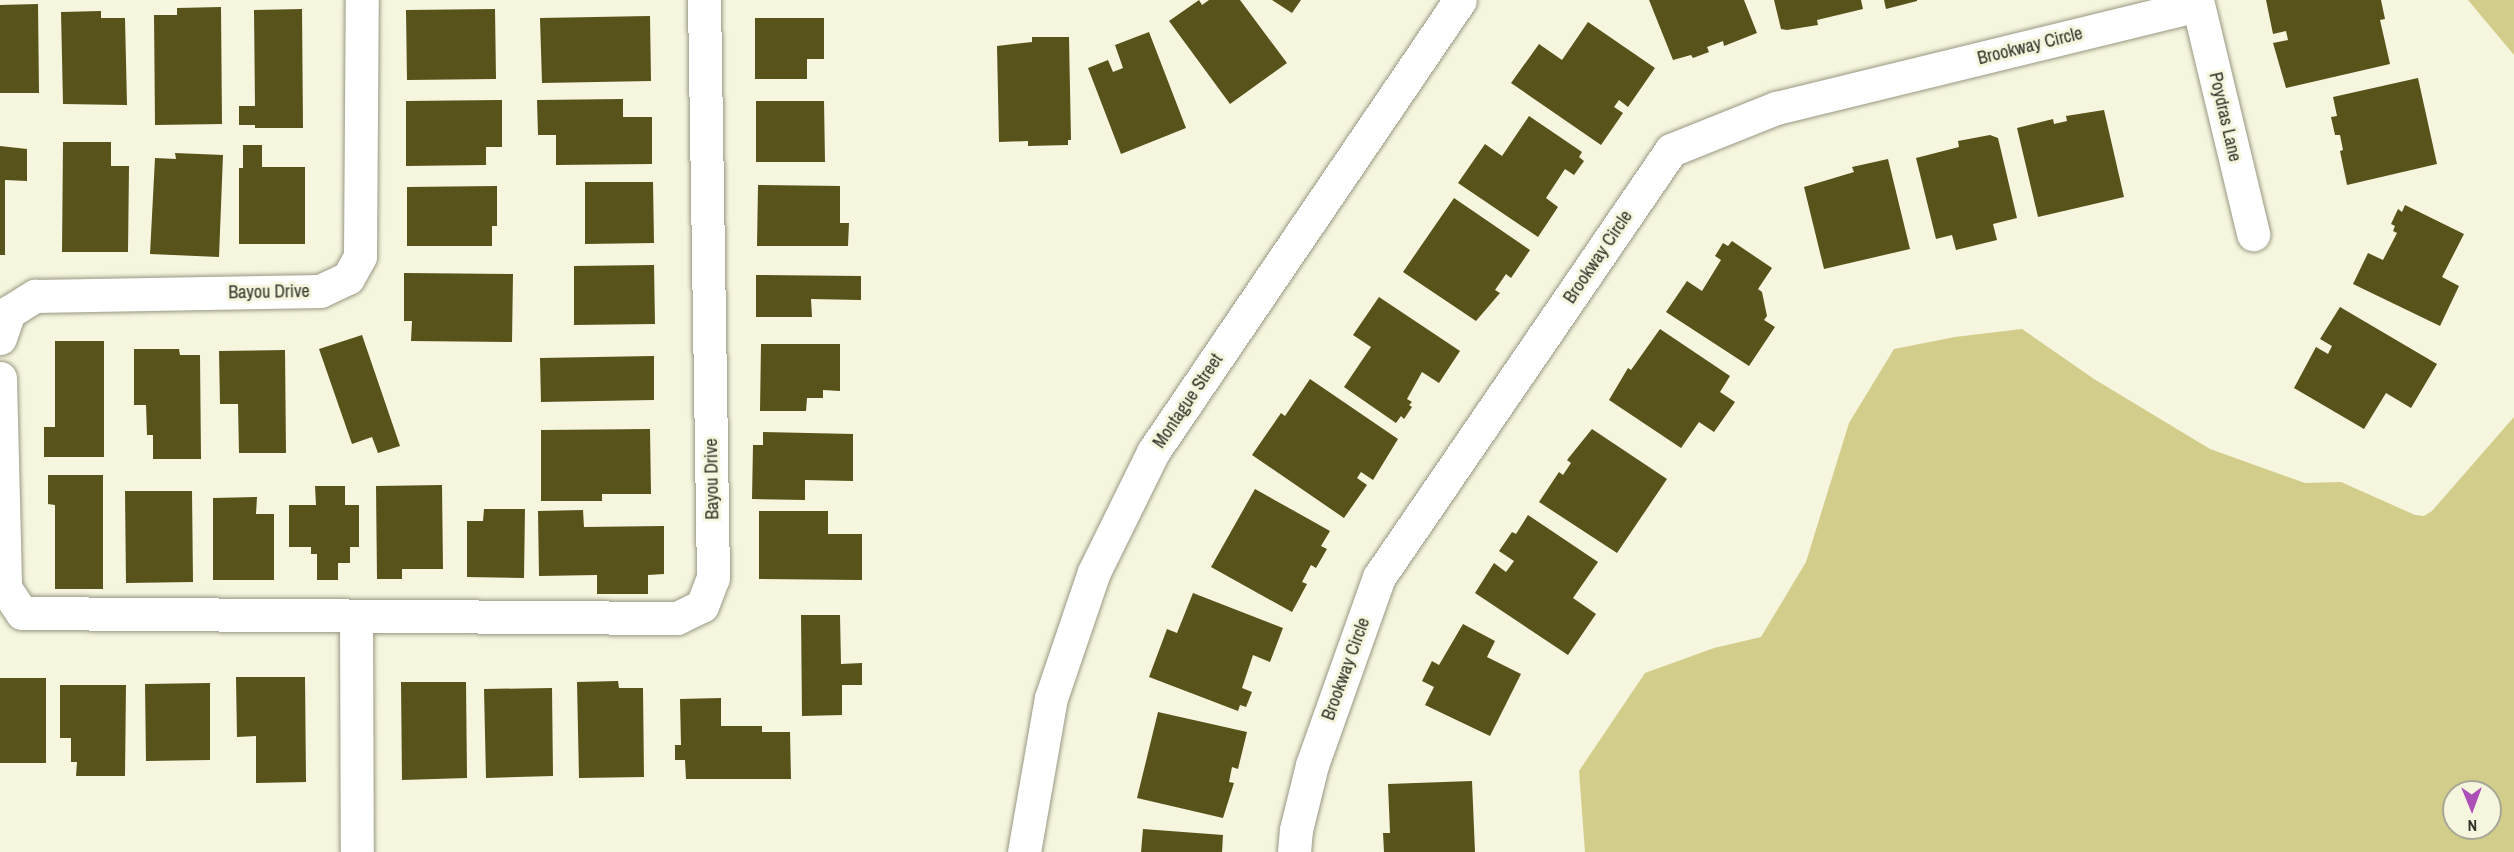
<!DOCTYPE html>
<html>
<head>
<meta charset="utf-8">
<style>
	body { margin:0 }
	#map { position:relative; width:2514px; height:852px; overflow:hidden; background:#f6f5de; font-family:"Archivo Narrow",sans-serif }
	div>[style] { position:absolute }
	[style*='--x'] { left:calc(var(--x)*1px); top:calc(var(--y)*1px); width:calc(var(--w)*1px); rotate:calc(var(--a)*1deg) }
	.green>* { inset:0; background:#d2cd8b }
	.building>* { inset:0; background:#58531b }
	.roads { filter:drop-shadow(0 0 2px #999883) drop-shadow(0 0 2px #999883) }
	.street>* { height:33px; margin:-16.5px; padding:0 16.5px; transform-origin:16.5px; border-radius:16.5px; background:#fff }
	span { translate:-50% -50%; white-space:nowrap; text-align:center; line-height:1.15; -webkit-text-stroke:6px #f6f5de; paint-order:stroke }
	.street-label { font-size:18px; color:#313128 }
	.north { position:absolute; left:2442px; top:780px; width:60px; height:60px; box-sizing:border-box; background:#f6f5de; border:2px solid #a7a795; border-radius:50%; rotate:179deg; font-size:16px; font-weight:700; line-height:24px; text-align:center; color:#313128 }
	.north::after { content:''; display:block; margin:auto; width:21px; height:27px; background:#ae4fb8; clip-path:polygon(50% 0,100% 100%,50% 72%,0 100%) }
</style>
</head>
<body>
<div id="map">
	<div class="green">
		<i style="clip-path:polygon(2468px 0,2514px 0,2514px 55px)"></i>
		<i style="clip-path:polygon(evenodd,2022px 329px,2094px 379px,2210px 449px,2305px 483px,2341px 482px,2415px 515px,2424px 516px,2432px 511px,2514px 417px,2514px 852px,1585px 852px,1579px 771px,1645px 673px,1714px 648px,1761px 637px,1806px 562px,1849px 423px,1894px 349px,1955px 337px,2022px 329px,2454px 792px,2490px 792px,2490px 828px,2454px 828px,2454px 792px)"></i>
	</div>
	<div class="building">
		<i style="clip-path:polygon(1199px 0,1202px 5px,1209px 0,1240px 0,1287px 63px,1230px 104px,1169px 21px)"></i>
		<i style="clip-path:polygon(1272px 0,1301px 0,1292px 13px)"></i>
		<i style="clip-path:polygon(1649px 0,1744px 0,1757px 33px,1724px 46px,1723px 41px,1707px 47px,1709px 52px,1693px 58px,1691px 55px,1673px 60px)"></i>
		<i style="clip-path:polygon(1774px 0,1861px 0,1863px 9px,1817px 20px,1818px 25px,1787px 30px,1781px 29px)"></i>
		<i style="clip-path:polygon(1884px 0,1917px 0,1917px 1px,1886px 9px)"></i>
		<i style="clip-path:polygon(2266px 0,2381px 0,2385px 19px,2380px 20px,2390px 64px,2286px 88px,2273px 43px,2288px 40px,2286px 31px,2273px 34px)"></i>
		<i style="clip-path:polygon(38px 4px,39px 93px,0 93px,0 5px)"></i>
		<i style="clip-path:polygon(221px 7px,222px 124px,155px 125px,154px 15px,177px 15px,177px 8px)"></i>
		<i style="clip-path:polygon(302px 9px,303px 128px,255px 128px,255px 125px,239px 125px,239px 106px,255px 106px,254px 10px)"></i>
		<i style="clip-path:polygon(495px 9px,496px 79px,407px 80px,406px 10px)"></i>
		<i style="clip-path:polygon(101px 11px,101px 18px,125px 18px,127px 105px,63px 104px,61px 12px)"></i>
		<i style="clip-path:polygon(650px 16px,651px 81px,542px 83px,540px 18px)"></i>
		<i style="clip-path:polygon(755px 18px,824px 18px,824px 59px,807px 59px,807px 79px,755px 79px)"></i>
		<i style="clip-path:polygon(1588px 22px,1655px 68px,1628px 107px,1619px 100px,1614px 107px,1623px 113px,1601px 145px,1511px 83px,1539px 44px,1562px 60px)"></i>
		<i style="clip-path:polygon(1149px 32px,1186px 128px,1121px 154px,1088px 68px,1108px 60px,1113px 72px,1123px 68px,1115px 45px)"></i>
		<i style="clip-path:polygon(1032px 37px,1069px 37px,1071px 140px,1068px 140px,1068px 145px,1028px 146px,1028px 141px,999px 142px,997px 46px,1032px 42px)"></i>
		<i style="clip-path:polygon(2418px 78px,2437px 164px,2347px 185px,2340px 151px,2343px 150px,2340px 135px,2335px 135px,2331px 117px,2337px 116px,2333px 97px)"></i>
		<i style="clip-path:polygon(623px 99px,623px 117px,652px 117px,652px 164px,556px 165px,556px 135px,538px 135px,537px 100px)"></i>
		<i style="clip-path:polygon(502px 100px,502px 147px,486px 147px,486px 165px,406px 166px,406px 101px)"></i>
		<i style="clip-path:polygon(756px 101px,824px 101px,825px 162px,756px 162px)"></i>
		<i style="clip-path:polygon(2104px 110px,2124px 197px,2038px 217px,2017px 128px,2053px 119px,2054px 124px,2067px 121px,2066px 116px)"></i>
		<i style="clip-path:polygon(1529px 116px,1582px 152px,1579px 157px,1584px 161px,1574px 175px,1565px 169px,1546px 198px,1558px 207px,1538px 237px,1458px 183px,1485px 144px,1502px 156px)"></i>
		<i style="clip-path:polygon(1990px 135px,1998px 138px,2017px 218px,1993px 224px,1997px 240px,1956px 250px,1952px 235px,1936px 239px,1916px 158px,1959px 147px,1958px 141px)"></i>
		<i style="clip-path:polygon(63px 142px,111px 142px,111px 166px,129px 166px,128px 252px,62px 252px)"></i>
		<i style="clip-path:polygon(243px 145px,262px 145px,262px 167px,305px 167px,305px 244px,239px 244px,239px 168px,243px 168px)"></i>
		<i style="clip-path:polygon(0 146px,27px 149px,27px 181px,5px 180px,5px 255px,0 255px)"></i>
		<i style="clip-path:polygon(175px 153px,223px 155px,219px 257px,150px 254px,155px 158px,176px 159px)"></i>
		<i style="clip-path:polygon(1888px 159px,1910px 249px,1824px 269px,1804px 187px,1854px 172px,1852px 167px)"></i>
		<i style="clip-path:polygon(585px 182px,653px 182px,654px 243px,585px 244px)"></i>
		<i style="clip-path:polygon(758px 185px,840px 186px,840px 223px,849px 223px,848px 246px,757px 246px)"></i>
		<i style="clip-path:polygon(497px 186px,497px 226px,492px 226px,492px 246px,407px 246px,407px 187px)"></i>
		<i style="clip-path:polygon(1454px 198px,1530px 250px,1511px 278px,1506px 274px,1495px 290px,1500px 293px,1476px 321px,1403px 272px)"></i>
		<i style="clip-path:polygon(2405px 205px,2464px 234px,2442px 277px,2459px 286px,2440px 326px,2353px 284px,2368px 253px,2383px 260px,2397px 233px,2393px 231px,2395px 226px,2391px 224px,2398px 209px,2402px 212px)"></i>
		<i style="clip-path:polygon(1732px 241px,1772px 268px,1758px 289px,1762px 292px,1767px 316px,1764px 320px,1775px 327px,1749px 366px,1666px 312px,1687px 281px,1702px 291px,1721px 260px,1715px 256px,1723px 243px,1728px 246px)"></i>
		<i style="clip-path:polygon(654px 265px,655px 324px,574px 325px,574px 266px)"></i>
		<i style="clip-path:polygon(404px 273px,513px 274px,512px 342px,411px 341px,412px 321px,404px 321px)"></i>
		<i style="clip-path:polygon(756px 275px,861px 276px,861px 300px,811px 299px,812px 317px,756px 317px)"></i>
		<i style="clip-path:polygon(1379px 297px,1460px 351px,1439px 383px,1422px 372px,1407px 399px,1412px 402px,1409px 405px,1412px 407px,1404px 419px,1401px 416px,1396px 423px,1344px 387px,1371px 347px,1353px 335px)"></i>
		<i style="clip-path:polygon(2340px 307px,2437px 364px,2411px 408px,2386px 393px,2364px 429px,2294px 388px,2316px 347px,2328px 354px,2332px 346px,2320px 339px)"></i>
		<i style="clip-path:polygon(1660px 329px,1730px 376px,1720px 392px,1735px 402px,1714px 432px,1699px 422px,1681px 448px,1609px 400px,1628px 368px,1631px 370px)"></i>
		<i style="clip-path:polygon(362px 335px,400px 446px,378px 453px,372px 437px,352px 444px,319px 349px)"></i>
		<i style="clip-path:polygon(55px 341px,104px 341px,104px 457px,44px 457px,44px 427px,55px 427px)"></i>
		<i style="clip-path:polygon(761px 344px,840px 344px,840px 391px,823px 390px,823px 398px,807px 398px,806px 411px,760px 411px)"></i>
		<i style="clip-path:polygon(134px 349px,179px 349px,180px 355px,200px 355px,201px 459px,153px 459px,153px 435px,147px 435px,146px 405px,134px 405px)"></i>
		<i style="clip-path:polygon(285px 350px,286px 453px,239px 453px,238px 404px,220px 404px,219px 351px)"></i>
		<i style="clip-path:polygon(654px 356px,654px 400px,541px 402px,540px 358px)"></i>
		<i style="clip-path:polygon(1310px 379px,1398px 439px,1373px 480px,1361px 472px,1357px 478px,1367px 485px,1344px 518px,1252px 455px,1281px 413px,1285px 416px)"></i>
		<i style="clip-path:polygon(650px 429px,651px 494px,602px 494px,602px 501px,541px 501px,541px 430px)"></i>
		<i style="clip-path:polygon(1592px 429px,1667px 479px,1617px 553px,1539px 502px,1559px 472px,1563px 475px,1571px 463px,1567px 460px)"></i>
		<i style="clip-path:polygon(763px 432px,853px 434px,853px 481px,805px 480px,805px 500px,752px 499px,753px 445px,763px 445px)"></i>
		<i style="clip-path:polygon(48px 475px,103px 475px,103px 589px,55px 589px,55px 505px,48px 504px)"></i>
		<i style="clip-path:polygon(442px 485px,443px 569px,402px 569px,402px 579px,377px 579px,376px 486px)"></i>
		<i style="clip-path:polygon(315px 486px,345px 486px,345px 505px,359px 505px,359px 547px,350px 547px,350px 563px,338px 563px,338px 580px,317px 580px,317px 554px,311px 554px,311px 547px,289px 547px,289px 505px,316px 505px)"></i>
		<i style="clip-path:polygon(1255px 489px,1330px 531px,1321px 546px,1327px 549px,1316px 568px,1311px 565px,1302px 582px,1307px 584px,1292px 612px,1211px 567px)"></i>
		<i style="clip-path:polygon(125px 491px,192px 491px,193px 582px,126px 583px)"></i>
		<i style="clip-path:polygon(257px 497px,256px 514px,274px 514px,274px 580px,213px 580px,213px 498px)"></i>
		<i style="clip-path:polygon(484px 509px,525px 509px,524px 578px,467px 577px,467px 521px,483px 521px)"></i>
		<i style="clip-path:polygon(583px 510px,584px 527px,664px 526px,664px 574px,648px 575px,648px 594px,597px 594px,597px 575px,539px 576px,538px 511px)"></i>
		<i style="clip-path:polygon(759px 511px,828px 511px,828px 534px,862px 534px,862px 580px,759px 579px)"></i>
		<i style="clip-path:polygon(1528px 515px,1598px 562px,1573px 598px,1596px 614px,1568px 655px,1475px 593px,1494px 563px,1506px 572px,1514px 561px,1499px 551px,1512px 532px,1516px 534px)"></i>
		<i style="clip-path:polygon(1193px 593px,1283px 628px,1270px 662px,1253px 655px,1242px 688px,1252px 692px,1246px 707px,1240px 705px,1238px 711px,1149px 677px,1167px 629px,1177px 633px)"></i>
		<i style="clip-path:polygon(801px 615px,840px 615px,841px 664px,862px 663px,862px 685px,842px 685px,842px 715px,802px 716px)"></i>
		<i style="clip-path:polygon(1463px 624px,1495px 641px,1487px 657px,1521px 674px,1490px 736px,1425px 705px,1434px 687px,1422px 681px,1432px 661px,1439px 665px)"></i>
		<i style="clip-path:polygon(236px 677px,305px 677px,306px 782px,256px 783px,256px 736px,237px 737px)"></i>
		<i style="clip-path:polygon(0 678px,46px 678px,46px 763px,0 763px)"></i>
		<i style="clip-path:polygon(618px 681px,619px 688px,643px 688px,644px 777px,579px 778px,577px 682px)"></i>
		<i style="clip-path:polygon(401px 682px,466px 682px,467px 778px,402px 780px)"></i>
		<i style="clip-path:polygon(210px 683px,210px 760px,146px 761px,145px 684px)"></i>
		<i style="clip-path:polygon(60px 685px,126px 685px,125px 776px,76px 776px,77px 762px,71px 762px,71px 738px,60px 738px)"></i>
		<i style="clip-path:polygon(552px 688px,553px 776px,486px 778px,484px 689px)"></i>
		<i style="clip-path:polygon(721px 698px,721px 726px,762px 726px,762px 732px,790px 732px,791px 779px,686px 779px,685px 760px,675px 760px,675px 745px,681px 745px,680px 699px)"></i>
		<i style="clip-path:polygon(1158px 712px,1247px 732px,1238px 769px,1232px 767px,1229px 782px,1234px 783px,1223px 818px,1137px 798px)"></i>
		<i style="clip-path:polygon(1472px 781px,1475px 852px,1384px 852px,1383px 833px,1390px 833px,1388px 784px)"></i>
		<i style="clip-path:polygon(1143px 829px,1223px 835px,1222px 852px,1141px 852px)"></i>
	</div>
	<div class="roads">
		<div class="street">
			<i style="--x:2197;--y:0;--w:241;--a:76.5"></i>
			<i style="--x:0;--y:338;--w:28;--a:-71"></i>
			<i style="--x:9;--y:312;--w:31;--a:-32"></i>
			<i style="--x:35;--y:296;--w:285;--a:-1"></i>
			<i style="--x:320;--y:291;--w:31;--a:-25"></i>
			<i style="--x:348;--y:278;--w:25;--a:-61"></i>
			<i style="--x:360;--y:256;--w:256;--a:-89.6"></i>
			<i style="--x:0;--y:378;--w:210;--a:88.6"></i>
			<i style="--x:5;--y:588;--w:30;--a:56"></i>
			<i style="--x:22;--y:613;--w:655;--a:0.44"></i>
			<i style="--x:677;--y:618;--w:28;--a:-26"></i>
			<i style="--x:702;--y:606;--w:30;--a:-69"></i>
			<i style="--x:713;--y:578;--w:578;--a:-90.89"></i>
			<i style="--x:356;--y:617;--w:235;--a:89.8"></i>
			<i style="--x:1024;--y:852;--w:156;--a:-80.1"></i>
			<i style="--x:1051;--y:698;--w:133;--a:-71.2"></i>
			<i style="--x:1094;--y:572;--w:134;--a:-63.8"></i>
			<i style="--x:1153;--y:452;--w:546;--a:-55.82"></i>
			<i style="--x:1294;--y:852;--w:22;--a:-85"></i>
			<i style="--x:1296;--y:830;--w:67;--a:-76.2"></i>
			<i style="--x:1312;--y:765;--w:200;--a:-70.4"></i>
			<i style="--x:1379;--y:577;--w:517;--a:-55.63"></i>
			<i style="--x:1671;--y:150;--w:113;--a:-21.8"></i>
			<i style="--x:1776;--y:108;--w:434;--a:-13.7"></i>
		</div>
	</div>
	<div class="street-label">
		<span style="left:2030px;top:46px;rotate:-14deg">Brookway Circle</span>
		<span style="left:2225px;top:117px;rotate:77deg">Poydras Lane</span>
		<span style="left:1598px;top:257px;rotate:-56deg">Brookway Circle</span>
		<span style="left:269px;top:292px;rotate:-1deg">Bayou Drive</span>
		<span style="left:1188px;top:401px;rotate:-56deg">Montague Street</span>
		<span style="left:712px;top:479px;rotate:-91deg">Bayou Drive</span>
		<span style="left:1346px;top:669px;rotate:-70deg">Brookway Circle</span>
	</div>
	<div class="north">N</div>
</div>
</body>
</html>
